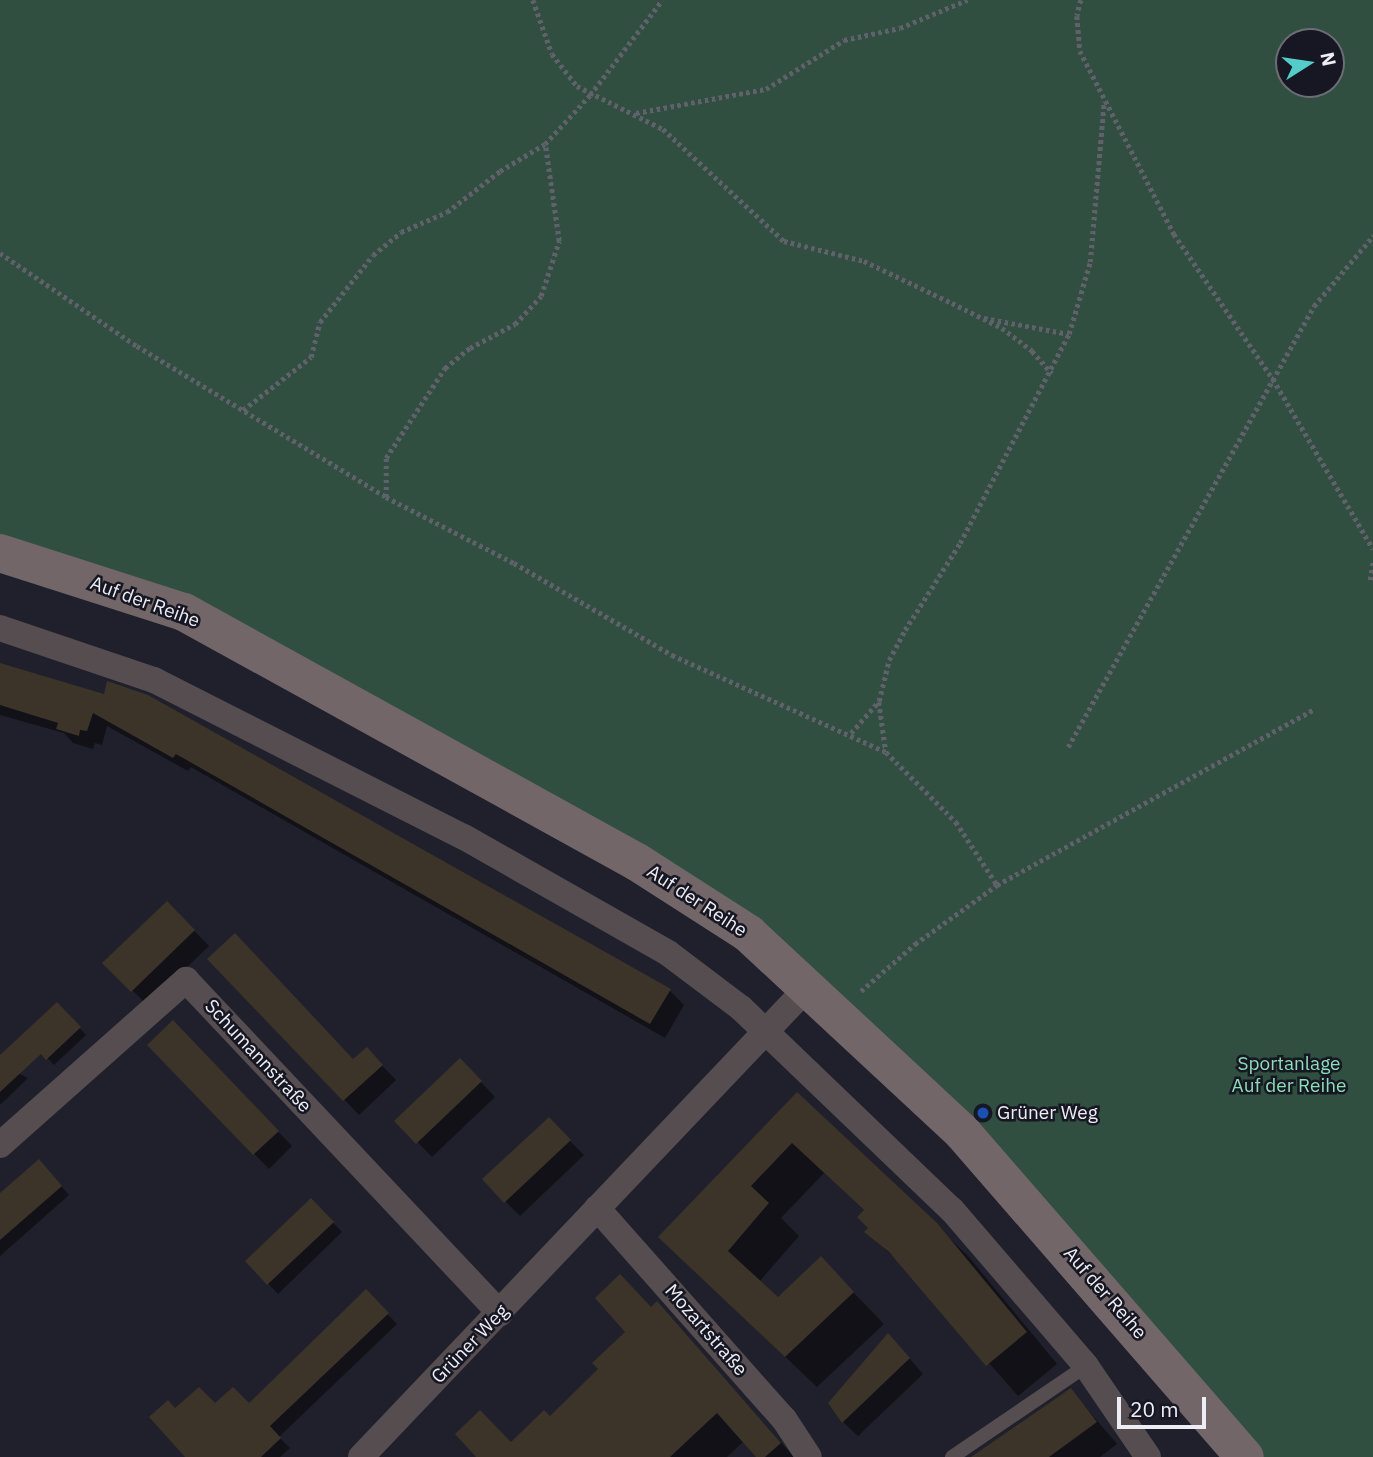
<!DOCTYPE html>
<html>
<head>
<meta charset="utf-8">
<style>
	body { margin:0 }
	#map { position:relative; width:1373px; height:1457px; overflow:hidden; background:#20202c; font-family:"IBM Plex Sans",sans-serif }
	div>[style] { position:absolute }
	[style*='--x'] { left:calc(var(--x)*1px); top:calc(var(--y)*1px); width:calc(var(--w)*1px); rotate:calc(var(--a)*1deg) }
	.green>* { inset:0; background:#304f40 }
	.shadow>* { inset:0; background:#0007 }
	.building>* { inset:0; background:#3c3329 }
	.path>* { height:4.5px; margin-top:-2.25px; transform-origin:0; background:repeating-linear-gradient(90deg,#61616c 0 3.5px,transparent 0 7px) }
	.lane>* { height:14px; margin:-7px; padding:0 7px; transform-origin:7px; border-radius:7px; background:#554d4f }
	.street>* { height:26px; margin:-13px; padding:0 13px; transform-origin:13px; border-radius:13px; background:#554d4f }
	.secondary>* { height:38px; margin:-19px; padding:0 19px; transform-origin:19px; border-radius:19px; background:#726668 }
	.dots>* { width:19px; height:19px; translate:-50% -50%; box-sizing:border-box; border:4px solid #161722; border-radius:50% }
	span { translate:-50% -50%; white-space:nowrap; text-align:center; line-height:1.15; -webkit-text-stroke:5px #161722; paint-order:stroke }
	.street-label { font-size:19px; color:#ededf5 }
	.park-label { font-size:19px; color:#8cdeb7 }
	.poi-label { font-size:19px; color:#ededf5 }
	.left { translate:0 -50%; text-align:left }
	.north { position:absolute; left:1275px; top:28px; width:70px; height:70px; box-sizing:border-box; background:#161722; border:2px solid #6c6d76; border-radius:50%; rotate:78deg; font-size:19px; font-weight:700; line-height:28px; text-align:center; color:#ededf5 }
	.north::after { content:''; display:block; margin:auto; width:24px; height:32px; background:#54cdc8; clip-path:polygon(50% 0,100% 100%,50% 72%,0 100%) }
	.scale { position:absolute; left:1117px; top:1397px; width:89px; height:32px; box-sizing:border-box; border:4px solid #ededf5; border-top:0; padding-left:9px; font-size:21px; line-height:24px; white-space:nowrap; color:#ededf5; -webkit-text-stroke:5px #161722; paint-order:stroke }
</style>
</head>
<body>
<div id="map">
	<div class="green">
		<i style="clip-path:polygon(evenodd,0 0,1373px 0,1373px 1457px,1252px 1457px,884px 1046px,405px 728px,0 548px,0 0,1289px 42px,1331px 42px,1331px 84px,1289px 84px,1289px 42px)"></i>
	</div>
	<div class="shadow">
		<i style="clip-path:polygon(0 665px,670px 991px,684px 1005px,665px 1038px,191px 767px,188px 771px,107px 726px,102px 745px,95px 743px,93px 749px,73px 743px,64px 733px,0 715px)"></i>
		<i style="clip-path:polygon(167px 903px,209px 946px,147px 1005px,105px 963px)"></i>
		<i style="clip-path:polygon(210px 959px,354px 1061px,367px 1050px,396px 1080px,359px 1115px)"></i>
		<i style="clip-path:polygon(57px 1004px,86px 1035px,54px 1065px,25px 1034px)"></i>
		<i style="clip-path:polygon(187px 1037px,292px 1146px,269px 1169px,149px 1045px)"></i>
		<i style="clip-path:polygon(460px 1060px,495px 1097px,432px 1157px,397px 1121px)"></i>
		<i style="clip-path:polygon(0 1064px,28px 1078px,0 1105px)"></i>
		<i style="clip-path:polygon(797px 1094px,968px 1256px,1057px 1364px,1018px 1396px,908px 1271px,867px 1232px,870px 1228px,865px 1211px,824px 1173px,781px 1218px,799px 1236px,759px 1282px,778px 1300px,821px 1259px,884px 1324px,817px 1387px,692px 1268px)"></i>
		<i style="clip-path:polygon(549px 1120px,584px 1155px,520px 1216px,484px 1180px)"></i>
		<i style="clip-path:polygon(47px 1170px,69px 1195px,0 1256px,0 1196px)"></i>
		<i style="clip-path:polygon(311px 1200px,342px 1232px,278px 1294px,247px 1261px)"></i>
		<i style="clip-path:polygon(366px 1292px,397px 1324px,279px 1437px,290px 1448px,280px 1457px,188px 1457px,175px 1411px,249px 1406px)"></i>
		<i style="clip-path:polygon(657px 1304px,794px 1457px,758px 1457px,744px 1441px,727px 1457px,479px 1457px,511px 1443px,550px 1418px,601px 1369px)"></i>
		<i style="clip-path:polygon(902px 1350px,923px 1374px,858px 1436px,843px 1422px)"></i>
		<i style="clip-path:polygon(1071px 1390px,1117px 1444px,1100px 1457px,976px 1457px)"></i>
	</div>
	<div class="building">
		<i style="clip-path:polygon(0 663px,104px 694px,107px 681px,148px 695px,671px 989px,650px 1024px,176px 754px,173px 758px,93px 713px,87px 731px,80px 730px,79px 736px,56px 729px,58px 723px,0 705px)"></i>
		<i style="clip-path:polygon(167px 901px,195px 930px,131px 992px,102px 963px)"></i>
		<i style="clip-path:polygon(235px 933px,353px 1059px,367px 1047px,383px 1065px,343px 1101px,207px 959px)"></i>
		<i style="clip-path:polygon(57px 1002px,81px 1027px,46px 1060px,41px 1054px,0 1092px,0 1055px)"></i>
		<i style="clip-path:polygon(173px 1020px,279px 1131px,253px 1155px,147px 1045px)"></i>
		<i style="clip-path:polygon(460px 1058px,482px 1081px,416px 1144px,394px 1121px)"></i>
		<i style="clip-path:polygon(797px 1092px,937px 1223px,1027px 1332px,986px 1366px,889px 1252px,864px 1232px,868px 1228px,857px 1217px,864px 1210px,792px 1143px,751px 1186px,769px 1203px,728px 1251px,778px 1297px,821px 1256px,854px 1292px,785px 1357px,658px 1237px)"></i>
		<i style="clip-path:polygon(549px 1117px,571px 1140px,504px 1203px,482px 1179px)"></i>
		<i style="clip-path:polygon(39px 1159px,62px 1186px,0 1240px,0 1193px)"></i>
		<i style="clip-path:polygon(311px 1198px,334px 1222px,267px 1285px,245px 1261px)"></i>
		<i style="clip-path:polygon(620px 1274px,651px 1307px,657px 1301px,781px 1443px,765px 1457px,756px 1457px,717px 1413px,670px 1457px,476px 1457px,455px 1434px,480px 1410px,511px 1442px,544px 1410px,550px 1416px,598px 1369px,592px 1363px,625px 1332px,595px 1298px)"></i>
		<i style="clip-path:polygon(366px 1289px,389px 1313px,270px 1426px,281px 1438px,261px 1457px,185px 1457px,149px 1417px,168px 1400px,175px 1408px,199px 1387px,215px 1403px,233px 1387px,249px 1403px)"></i>
		<i style="clip-path:polygon(888px 1333px,910px 1358px,842px 1423px,828px 1403px)"></i>
		<i style="clip-path:polygon(1071px 1388px,1097px 1422px,1049px 1457px,971px 1457px)"></i>
	</div>
	<div class="path">
		<i style="--x:533;--y:0;--w:57;--a:70.6"></i>
		<i style="--x:552;--y:54;--w:41;--a:52"></i>
		<i style="--x:577;--y:86;--w:96;--a:26.6"></i>
		<i style="--x:663;--y:129;--w:165;--a:42.8"></i>
		<i style="--x:784;--y:241;--w:82;--a:14"></i>
		<i style="--x:864;--y:261;--w:98;--a:25.5"></i>
		<i style="--x:952;--y:303;--w:56;--a:26.6"></i>
		<i style="--x:1002;--y:328;--w:38;--a:37"></i>
		<i style="--x:1032;--y:351;--w:30;--a:48"></i>
		<i style="--x:1081;--y:0;--w:16;--a:104"></i>
		<i style="--x:1077;--y:16;--w:35;--a:85"></i>
		<i style="--x:1080;--y:51;--w:206;--a:62.8"></i>
		<i style="--x:1174;--y:234;--w:176;--a:55.7"></i>
		<i style="--x:1273;--y:379;--w:197;--a:59.5"></i>
		<i style="--x:636;--y:113;--w:132;--a:-10.5"></i>
		<i style="--x:766;--y:89;--w:92;--a:-32.1"></i>
		<i style="--x:844;--y:40;--w:57;--a:-12.1"></i>
		<i style="--x:900;--y:28;--w:73;--a:-22.7"></i>
		<i style="--x:0;--y:253;--w:166;--a:34.2"></i>
		<i style="--x:137;--y:346;--w:291;--a:31.2"></i>
		<i style="--x:386;--y:497;--w:144;--a:27.3"></i>
		<i style="--x:514;--y:563;--w:183;--a:30.2"></i>
		<i style="--x:672;--y:655;--w:235;--a:24.4"></i>
		<i style="--x:886;--y:752;--w:99;--a:45"></i>
		<i style="--x:956;--y:822;--w:75;--a:56.9"></i>
		<i style="--x:984;--y:318;--w:86;--a:10.7"></i>
		<i style="--x:243;--y:410;--w:86;--a:-37.9"></i>
		<i style="--x:311;--y:357;--w:36;--a:-76"></i>
		<i style="--x:320;--y:322;--w:85;--a:-51.7"></i>
		<i style="--x:373;--y:255;--w:36;--a:-39"></i>
		<i style="--x:401;--y:232;--w:50;--a:-23.5"></i>
		<i style="--x:447;--y:212;--w:67;--a:-37.7"></i>
		<i style="--x:500;--y:171;--w:52;--a:-31"></i>
		<i style="--x:545;--y:144;--w:67;--a:-47.4"></i>
		<i style="--x:590;--y:95;--w:119;--a:-52.8"></i>
		<i style="--x:386;--y:497;--w:39;--a:-90"></i>
		<i style="--x:386;--y:458;--w:108;--a:-56.8"></i>
		<i style="--x:445;--y:368;--w:32;--a:-39"></i>
		<i style="--x:470;--y:348;--w:51;--a:-28.1"></i>
		<i style="--x:515;--y:324;--w:38;--a:-47"></i>
		<i style="--x:541;--y:296;--w:58;--a:-71.9"></i>
		<i style="--x:559;--y:241;--w:98;--a:-98.2"></i>
		<i style="--x:1370;--y:580;--w:19;--a:-81"></i>
		<i style="--x:879;--y:702;--w:50;--a:82"></i>
		<i style="--x:851;--y:733;--w:43;--a:-48.8"></i>
		<i style="--x:879;--y:701;--w:42;--a:-76.3"></i>
		<i style="--x:889;--y:660;--w:34;--a:-62"></i>
		<i style="--x:905;--y:630;--w:103;--a:-57.7"></i>
		<i style="--x:960;--y:543;--w:236;--a:-62.5"></i>
		<i style="--x:1069;--y:334;--w:75;--a:-73.7"></i>
		<i style="--x:1090;--y:262;--w:161;--a:-85"></i>
		<i style="--x:1068;--y:747;--w:505;--a:-60.85"></i>
		<i style="--x:1314;--y:306;--w:92;--a:-49.9"></i>
		<i style="--x:861;--y:991;--w:72;--a:-41"></i>
		<i style="--x:915;--y:944;--w:101;--a:-35.7"></i>
		<i style="--x:997;--y:885;--w:361;--a:-29"></i>
	</div>
	<div class="lane">
		<i style="--x:952;--y:1457;--w:162;--a:-34.2"></i>
	</div>
	<div class="street">
		<i style="--x:0;--y:628;--w:163;--a:18.7"></i>
		<i style="--x:154;--y:680;--w:347;--a:26.9"></i>
		<i style="--x:464;--y:837;--w:235;--a:29.6"></i>
		<i style="--x:668;--y:953;--w:91;--a:37"></i>
		<i style="--x:741;--y:1008;--w:292;--a:43.8"></i>
		<i style="--x:952;--y:1210;--w:206;--a:49.3"></i>
		<i style="--x:1086;--y:1366;--w:110;--a:55.7"></i>
		<i style="--x:0;--y:1145;--w:249;--a:-41.6"></i>
		<i style="--x:186;--y:980;--w:458;--a:46.7"></i>
		<i style="--x:597;--y:1208;--w:282;--a:48.5"></i>
		<i style="--x:784;--y:1419;--w:45;--a:56.7"></i>
		<i style="--x:361;--y:1457;--w:649;--a:-46.44"></i>
	</div>
	<div class="secondary">
		<i style="--x:0;--y:553;--w:193;--a:17.8"></i>
		<i style="--x:184;--y:612;--w:517;--a:28.89"></i>
		<i style="--x:637;--y:862;--w:133;--a:32.7"></i>
		<i style="--x:749;--y:934;--w:291;--a:42.9"></i>
		<i style="--x:962;--y:1132;--w:431;--a:49"></i>
	</div>
	<div class="dots">
		<i style="left:983px;top:1113px;background:#1a4fb4"></i>
	</div>
	<div class="street-label">
		<span style="left:145px;top:602px;rotate:20deg">Auf der Reihe</span>
		<span style="left:697px;top:901px;rotate:33deg">Auf der Reihe</span>
		<span style="left:258px;top:1056px;rotate:47deg">Schumannstraße</span>
		<span style="left:1105px;top:1293px;rotate:49deg">Auf der Reihe</span>
		<span style="left:706px;top:1330px;rotate:49deg">Mozartstraße</span>
		<span style="left:470px;top:1344px;rotate:-46deg">Grüner Weg</span>
	</div>
	<div class="park-label">
		<span style="left:1289px;top:1075px">Sportanlage<br>Auf der Reihe</span>
	</div>
	<div class="poi-label">
		<span class="left" style="left:997px;top:1113px">Grüner Weg</span>
	</div>
	<div class="north">N</div>
	<div class="scale">20 m</div>
</div>
</body>
</html>
